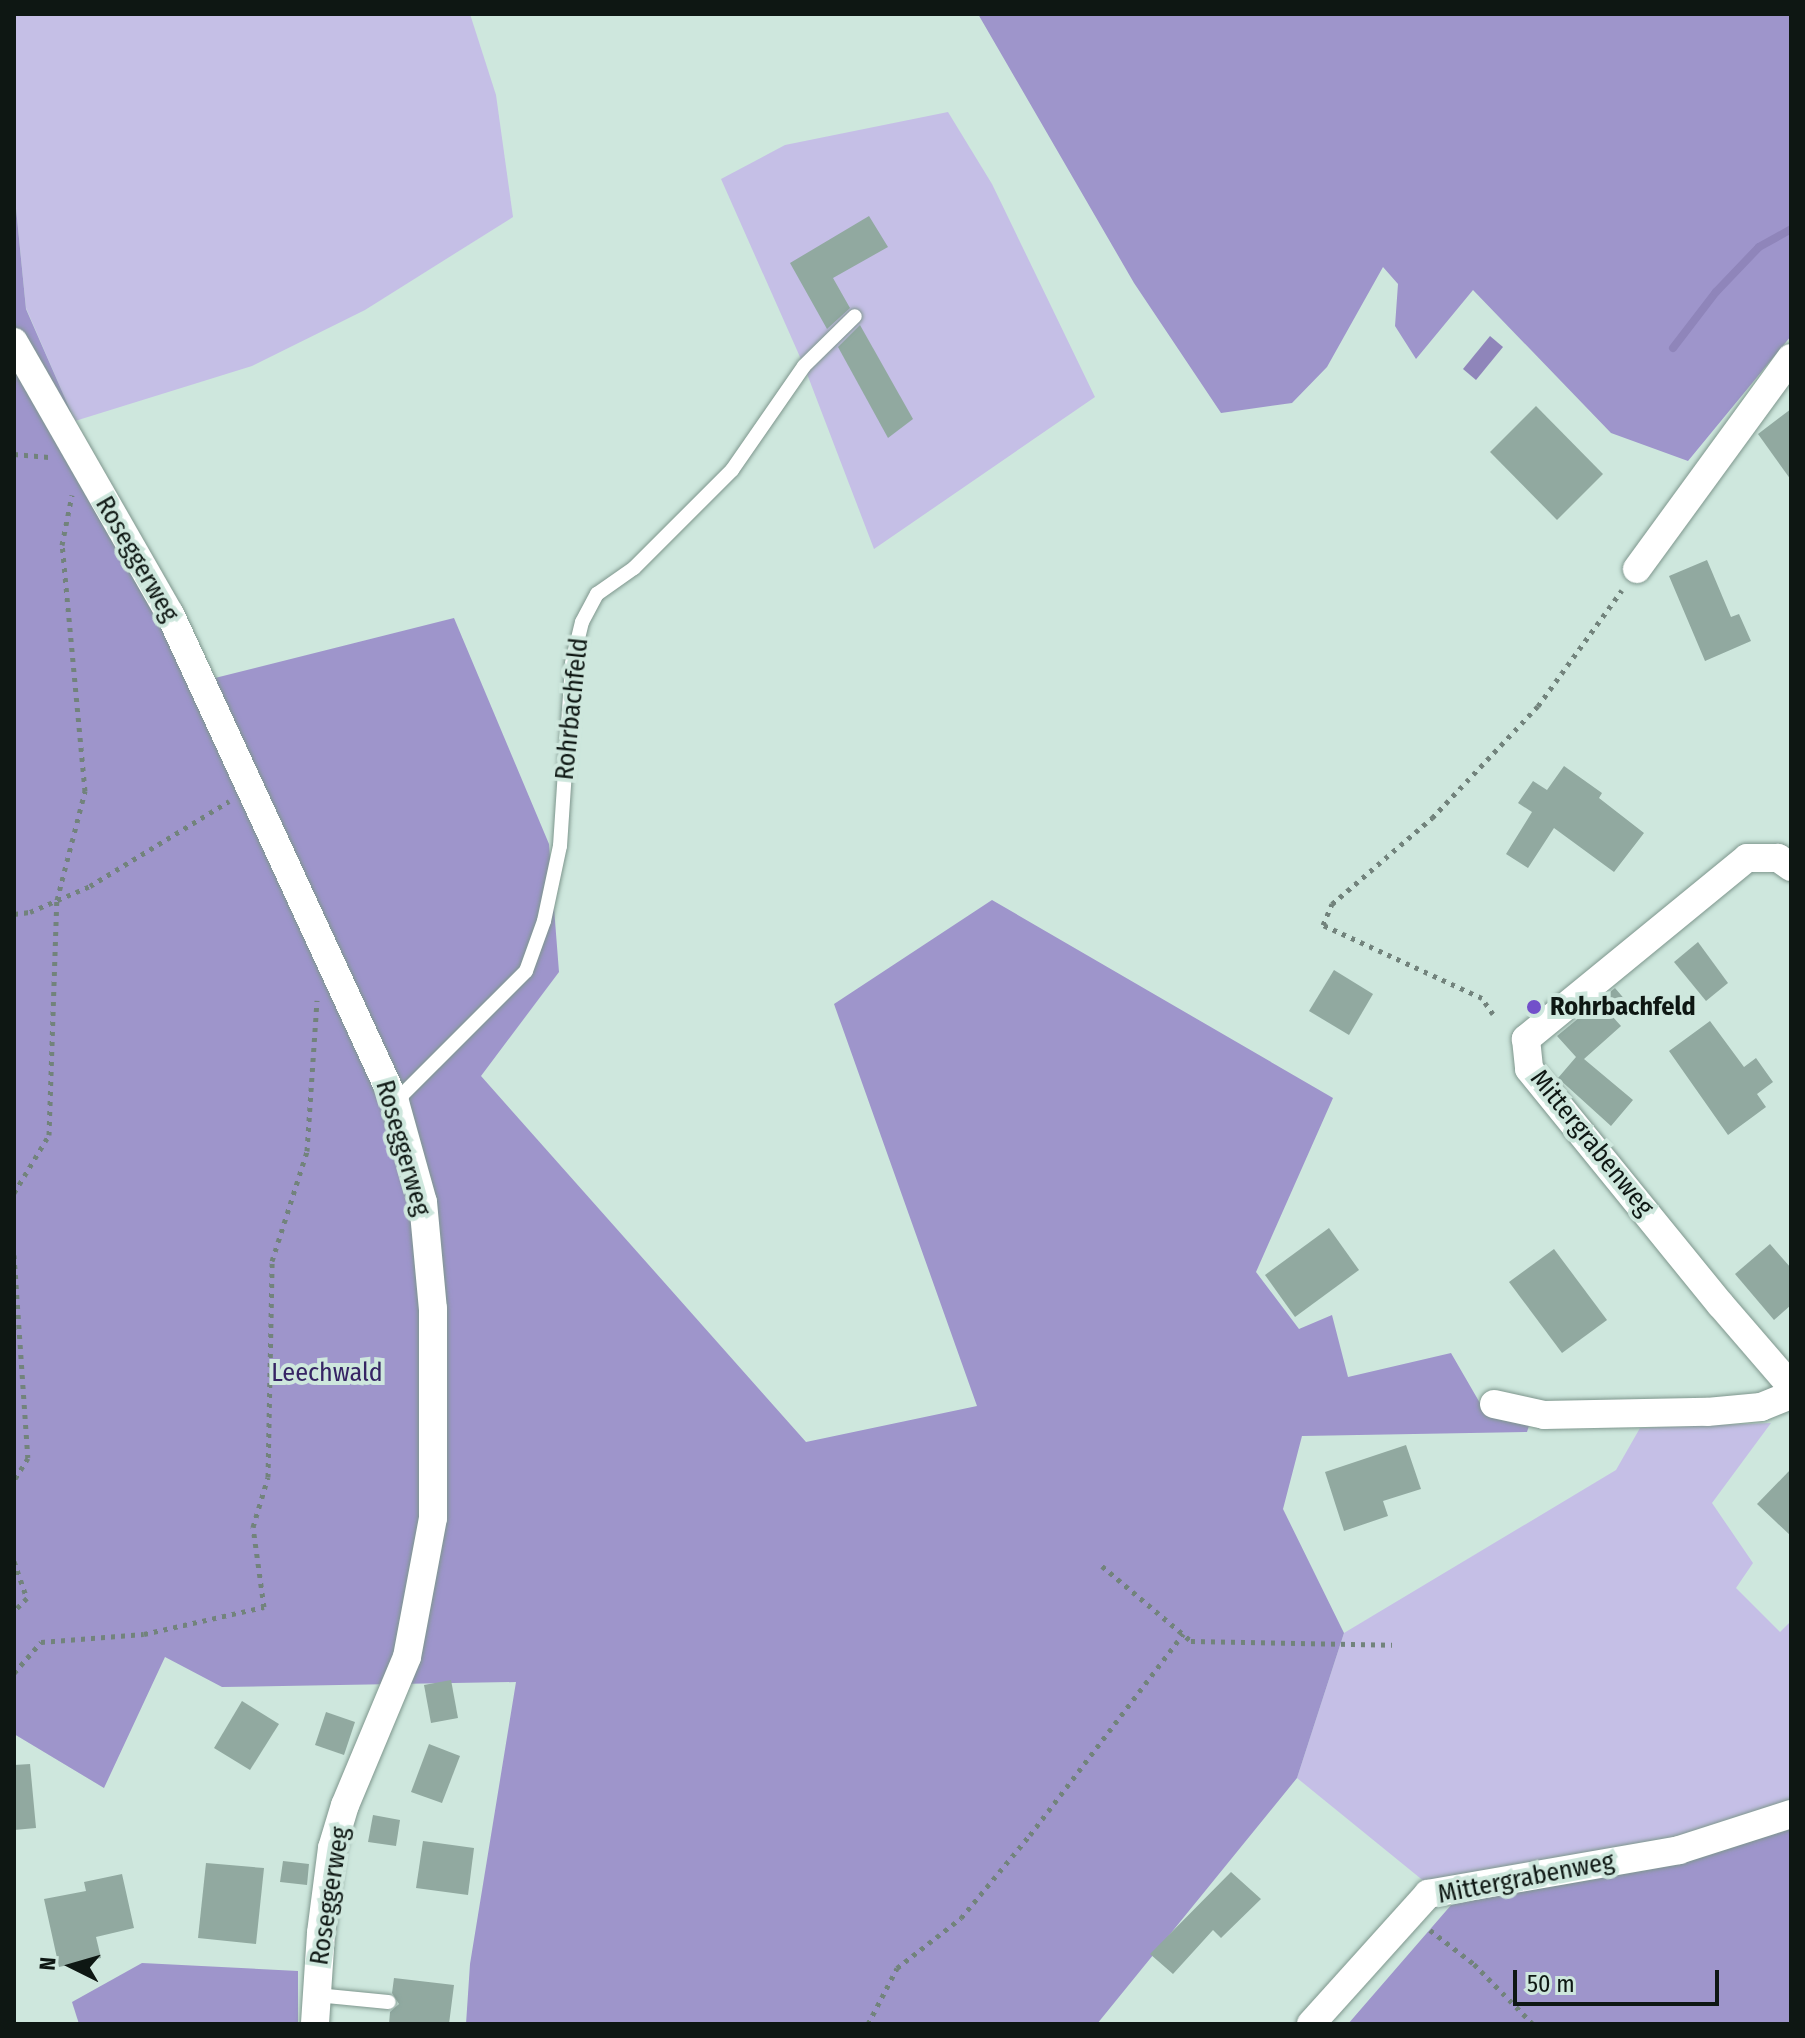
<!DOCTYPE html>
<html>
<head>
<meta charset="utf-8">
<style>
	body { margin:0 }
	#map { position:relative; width:1805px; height:2038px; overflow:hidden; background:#cee7dd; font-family:"Fira Sans Condensed",sans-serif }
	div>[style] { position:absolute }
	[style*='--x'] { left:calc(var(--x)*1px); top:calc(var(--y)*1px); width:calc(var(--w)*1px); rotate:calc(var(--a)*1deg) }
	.green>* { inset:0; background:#c5bfe6 }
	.forest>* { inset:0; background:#9e95cb }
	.water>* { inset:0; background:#8f85ba }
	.stream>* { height:8px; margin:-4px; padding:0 4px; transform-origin:4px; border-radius:4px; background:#8f85ba }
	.building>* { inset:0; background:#91a9a0 }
	.path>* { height:5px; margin-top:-2.5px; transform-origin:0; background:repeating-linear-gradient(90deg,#72837c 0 4px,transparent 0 10px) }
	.roads { filter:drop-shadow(0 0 2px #7e968d) drop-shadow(0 0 2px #7e968d) }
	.lane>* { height:14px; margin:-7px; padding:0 7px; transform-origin:7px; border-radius:7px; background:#fff }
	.street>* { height:28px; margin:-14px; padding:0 14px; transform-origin:14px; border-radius:14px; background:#fff }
	.dots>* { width:22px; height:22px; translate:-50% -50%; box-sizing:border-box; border:4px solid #cee7dd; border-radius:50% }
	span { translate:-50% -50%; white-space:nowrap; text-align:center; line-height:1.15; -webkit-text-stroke:8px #cee7dd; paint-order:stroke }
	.street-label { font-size:26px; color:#0e1713 }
	.poi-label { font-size:26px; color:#0e1713; font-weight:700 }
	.left { translate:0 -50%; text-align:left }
	.park-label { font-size:26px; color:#362464 }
	.frame { position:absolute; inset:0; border:16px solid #0e1713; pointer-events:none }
	.north { position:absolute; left:32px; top:1926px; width:80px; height:80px; -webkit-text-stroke:6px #cee7dd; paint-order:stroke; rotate:275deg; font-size:22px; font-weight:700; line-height:32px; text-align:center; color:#0e1713 }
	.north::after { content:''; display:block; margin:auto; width:28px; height:36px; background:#0e1713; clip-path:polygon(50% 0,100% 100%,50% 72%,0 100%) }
	.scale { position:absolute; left:1513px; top:1970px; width:206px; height:36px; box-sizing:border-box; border:4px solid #0e1713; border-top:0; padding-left:10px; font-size:24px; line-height:28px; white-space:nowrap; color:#0e1713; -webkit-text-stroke:6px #cee7dd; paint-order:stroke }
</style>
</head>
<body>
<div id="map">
	<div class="green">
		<i style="clip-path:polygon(14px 14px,470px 14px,496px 95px,513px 217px,365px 310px,252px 366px,75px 421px,26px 308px,14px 188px)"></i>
		<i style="clip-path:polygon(948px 112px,992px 184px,1095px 397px,874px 549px,804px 366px,721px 179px,785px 145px)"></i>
		<i style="clip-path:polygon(1771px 1423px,1712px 1503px,1753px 1563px,1736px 1588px,1780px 1632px,1791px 1621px,1791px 1829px,1683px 1862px,1452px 1904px,1297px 1778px,1344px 1633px,1616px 1470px,1640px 1428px)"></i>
	</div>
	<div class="forest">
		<i style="clip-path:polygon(978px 14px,1791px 14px,1791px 336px,1688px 461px,1611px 433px,1473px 290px,1416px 359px,1395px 326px,1398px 284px,1383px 267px,1327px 367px,1292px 403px,1221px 413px,1134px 283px)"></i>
		<i style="clip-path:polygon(14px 188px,26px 309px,75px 421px,211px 679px,454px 618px,549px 844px,559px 972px,481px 1076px,806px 1442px,977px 1406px,834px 1004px,992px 900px,1333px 1098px,1256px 1272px,1299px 1329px,1332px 1315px,1348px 1377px,1451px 1353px,1484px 1410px,1532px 1416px,1527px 1432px,1302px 1436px,1283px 1509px,1344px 1633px,1297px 1778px,1097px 2024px,466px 2024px,470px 1964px,516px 1682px,222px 1687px,165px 1657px,104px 1788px,14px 1734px)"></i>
		<i style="clip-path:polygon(1791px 1829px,1791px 2024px,1348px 2024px,1452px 1904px,1683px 1862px)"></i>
		<i style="clip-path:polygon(142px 1963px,298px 1971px,298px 2024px,79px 2024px,72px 2002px)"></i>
	</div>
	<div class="water">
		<i style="clip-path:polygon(1490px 336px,1503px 347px,1476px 380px,1463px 369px)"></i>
	</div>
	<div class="stream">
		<i style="--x:1673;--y:348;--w:71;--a:-52.5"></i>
		<i style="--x:1716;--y:292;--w:62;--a:-46.3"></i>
		<i style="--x:1759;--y:247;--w:37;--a:-29"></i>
	</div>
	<div class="building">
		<i style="clip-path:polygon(869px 216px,888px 247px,833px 278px,850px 308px,827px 329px,790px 263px)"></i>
		<i style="clip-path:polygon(860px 325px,913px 419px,888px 438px,838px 347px)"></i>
		<i style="clip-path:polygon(1536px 406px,1603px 474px,1557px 520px,1490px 452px)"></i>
		<i style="clip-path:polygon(1791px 409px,1791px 480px,1758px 434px)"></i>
		<i style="clip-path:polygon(1707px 560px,1731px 617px,1739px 614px,1751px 641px,1705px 661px,1669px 576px)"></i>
		<i style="clip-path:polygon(1564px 766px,1602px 793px,1599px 798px,1644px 833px,1614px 872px,1554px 828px,1528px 868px,1506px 854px,1532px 812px,1518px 803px,1533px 781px,1547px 790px)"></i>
		<i style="clip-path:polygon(1698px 942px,1728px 983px,1706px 1001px,1674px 962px)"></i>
		<i style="clip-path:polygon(1334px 970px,1373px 994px,1349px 1035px,1309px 1011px)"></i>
		<i style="clip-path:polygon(1615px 988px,1627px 1002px,1612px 1016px,1621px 1026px,1584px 1059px,1633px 1100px,1611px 1126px,1558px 1078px,1576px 1057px,1557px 1036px)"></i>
		<i style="clip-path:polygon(1710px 1021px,1744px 1067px,1756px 1058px,1773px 1082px,1757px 1094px,1766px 1107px,1728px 1135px,1669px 1051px)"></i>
		<i style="clip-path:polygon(1329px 1228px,1359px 1270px,1295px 1317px,1265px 1275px)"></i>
		<i style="clip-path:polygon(1770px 1244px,1791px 1268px,1791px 1305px,1774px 1320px,1735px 1274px)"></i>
		<i style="clip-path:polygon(1554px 1249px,1607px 1320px,1562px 1353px,1509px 1282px)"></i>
		<i style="clip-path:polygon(1406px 1445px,1421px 1489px,1383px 1501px,1388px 1516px,1344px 1531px,1325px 1472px)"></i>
		<i style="clip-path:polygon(1791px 1469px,1791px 1536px,1757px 1504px)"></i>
		<i style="clip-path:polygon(451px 1680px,458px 1718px,431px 1723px,424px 1685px)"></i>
		<i style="clip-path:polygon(242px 1701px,279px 1724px,250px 1770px,214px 1748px)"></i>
		<i style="clip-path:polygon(326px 1712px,355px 1722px,344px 1755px,315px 1745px)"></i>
		<i style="clip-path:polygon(429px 1744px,460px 1756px,442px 1803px,411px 1792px)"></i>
		<i style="clip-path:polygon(30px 1764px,36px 1828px,14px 1830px,14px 1765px)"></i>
		<i style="clip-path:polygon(373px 1815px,400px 1820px,396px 1846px,368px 1842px)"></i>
		<i style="clip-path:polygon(423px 1841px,474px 1848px,468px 1895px,416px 1888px)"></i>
		<i style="clip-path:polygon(283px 1861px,309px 1864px,307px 1885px,280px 1882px)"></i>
		<i style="clip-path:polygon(206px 1863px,264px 1868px,256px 1944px,198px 1938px)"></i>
		<i style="clip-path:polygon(1231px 1872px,1261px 1899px,1221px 1938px,1213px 1930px,1173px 1974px,1150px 1954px)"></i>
		<i style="clip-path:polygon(122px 1874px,134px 1928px,96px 1937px,101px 1958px,59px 1967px,44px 1899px,86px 1891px,84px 1882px)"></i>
		<i style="clip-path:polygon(394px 1978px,454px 1985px,449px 2024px,389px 2024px,390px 2012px,399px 2004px,392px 1993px)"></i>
	</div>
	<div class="path">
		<i style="--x:14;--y:454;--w:35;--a:5"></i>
		<i style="--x:14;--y:914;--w:16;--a:-7"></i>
		<i style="--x:30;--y:912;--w:65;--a:-23.4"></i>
		<i style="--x:90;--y:886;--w:163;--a:-31.4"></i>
		<i style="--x:1493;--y:1014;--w:19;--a:-125"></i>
		<i style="--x:1482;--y:998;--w:175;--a:-155.3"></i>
		<i style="--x:1323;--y:925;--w:23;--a:-67"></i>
		<i style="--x:1332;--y:904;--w:132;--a:-40.7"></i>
		<i style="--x:1432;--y:818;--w:154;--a:-46.6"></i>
		<i style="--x:1538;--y:706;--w:143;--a:-54.1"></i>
		<i style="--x:14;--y:1193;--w:68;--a:-58.9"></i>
		<i style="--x:49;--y:1135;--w:235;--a:-88.1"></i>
		<i style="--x:57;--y:900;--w:113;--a:-75.6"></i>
		<i style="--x:85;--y:791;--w:247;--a:-95.3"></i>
		<i style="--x:62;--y:545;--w:51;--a:-78.7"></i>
		<i style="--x:14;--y:1255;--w:203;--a:86.1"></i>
		<i style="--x:28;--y:1458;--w:26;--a:122"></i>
		<i style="--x:14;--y:1561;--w:39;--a:71"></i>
		<i style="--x:27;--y:1598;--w:18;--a:135"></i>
		<i style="--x:1102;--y:1566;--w:116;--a:40.1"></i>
		<i style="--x:1191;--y:1641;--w:201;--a:1.1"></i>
		<i style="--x:14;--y:1673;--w:41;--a:-48.9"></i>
		<i style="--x:41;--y:1642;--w:103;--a:-4.4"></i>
		<i style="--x:144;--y:1634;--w:123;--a:-12.7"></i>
		<i style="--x:264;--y:1607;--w:81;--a:-97.8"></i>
		<i style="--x:253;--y:1527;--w:52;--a:-73.3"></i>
		<i style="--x:268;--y:1477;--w:216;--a:-88.9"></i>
		<i style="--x:272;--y:1261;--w:115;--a:-72.3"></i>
		<i style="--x:307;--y:1151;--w:151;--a:-86.2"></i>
		<i style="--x:1430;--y:1930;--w:56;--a:37.7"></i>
		<i style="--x:1474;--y:1964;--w:84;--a:45.5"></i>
		<i style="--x:868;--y:2024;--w:63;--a:-62.6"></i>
		<i style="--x:897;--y:1968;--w:81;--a:-38"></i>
		<i style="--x:961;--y:1918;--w:108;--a:-50.3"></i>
		<i style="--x:1030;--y:1835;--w:253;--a:-52.7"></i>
	</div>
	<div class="roads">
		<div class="lane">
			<i style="--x:395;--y:1102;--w:185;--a:-45"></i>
			<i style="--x:526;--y:971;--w:53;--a:-70.2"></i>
			<i style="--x:544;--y:921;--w:77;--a:-78"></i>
			<i style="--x:560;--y:846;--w:183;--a:-86.2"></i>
			<i style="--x:572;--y:663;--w:42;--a:-76.3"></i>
			<i style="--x:582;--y:622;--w:32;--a:-62"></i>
			<i style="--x:597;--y:594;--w:45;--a:-35.1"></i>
			<i style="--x:634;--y:568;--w:139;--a:-45"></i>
			<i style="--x:732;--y:470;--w:126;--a:-55.3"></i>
			<i style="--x:804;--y:366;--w:71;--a:-44.4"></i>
			<i style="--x:316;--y:1995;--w:73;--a:5.5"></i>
		</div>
		<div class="street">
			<i style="--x:14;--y:342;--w:314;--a:60.2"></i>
			<i style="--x:170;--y:614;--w:537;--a:65.25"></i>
			<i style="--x:395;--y:1102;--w:104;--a:74.4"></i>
			<i style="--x:423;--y:1202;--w:107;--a:84.7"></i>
			<i style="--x:433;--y:1309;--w:209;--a:90"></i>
			<i style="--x:433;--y:1518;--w:141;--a:100.6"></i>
			<i style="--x:407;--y:1657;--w:160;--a:112.7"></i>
			<i style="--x:345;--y:1805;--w:45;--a:106.8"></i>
			<i style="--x:332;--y:1848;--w:86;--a:97.4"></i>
			<i style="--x:321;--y:1933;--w:91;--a:93.8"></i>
			<i style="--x:1637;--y:569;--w:261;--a:-53.9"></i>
			<i style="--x:1791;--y:867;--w:16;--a:-145"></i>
			<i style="--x:1778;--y:858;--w:31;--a:180"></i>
			<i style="--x:1747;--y:858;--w:286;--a:140.7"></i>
			<i style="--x:1526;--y:1039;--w:30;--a:84"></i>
			<i style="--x:1529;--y:1069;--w:304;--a:50.9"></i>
			<i style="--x:1721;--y:1305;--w:107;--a:49.2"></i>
			<i style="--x:1494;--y:1404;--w:51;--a:12.4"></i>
			<i style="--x:1544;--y:1415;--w:163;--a:-1.1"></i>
			<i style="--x:1707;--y:1412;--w:54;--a:-5.3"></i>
			<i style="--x:1761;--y:1407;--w:32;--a:-22"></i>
			<i style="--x:1311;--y:2024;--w:175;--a:-48"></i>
			<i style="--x:1428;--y:1894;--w:255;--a:-9.9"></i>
			<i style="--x:1679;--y:1850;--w:118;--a:-17.8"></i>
		</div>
	</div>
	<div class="dots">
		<i style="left:1534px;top:1007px;background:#7250ca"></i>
	</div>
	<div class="street-label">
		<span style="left:137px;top:559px;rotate:60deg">Roseggerweg</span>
		<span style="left:572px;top:709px;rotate:-84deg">Rohrbachfeld</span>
		<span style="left:1592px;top:1143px;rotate:51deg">Mittergrabenweg</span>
		<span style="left:403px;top:1148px;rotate:74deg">Roseggerweg</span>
		<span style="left:1526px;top:1878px;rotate:-11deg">Mittergrabenweg</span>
		<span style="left:330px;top:1896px;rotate:-81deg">Roseggerweg</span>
	</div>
	<div class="poi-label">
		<span class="left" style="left:1550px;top:1007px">Rohrbachfeld</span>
	</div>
	<div class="park-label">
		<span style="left:327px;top:1373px">Leechwald</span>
	</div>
	<div class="frame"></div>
	<div class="north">N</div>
	<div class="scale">50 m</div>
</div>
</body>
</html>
